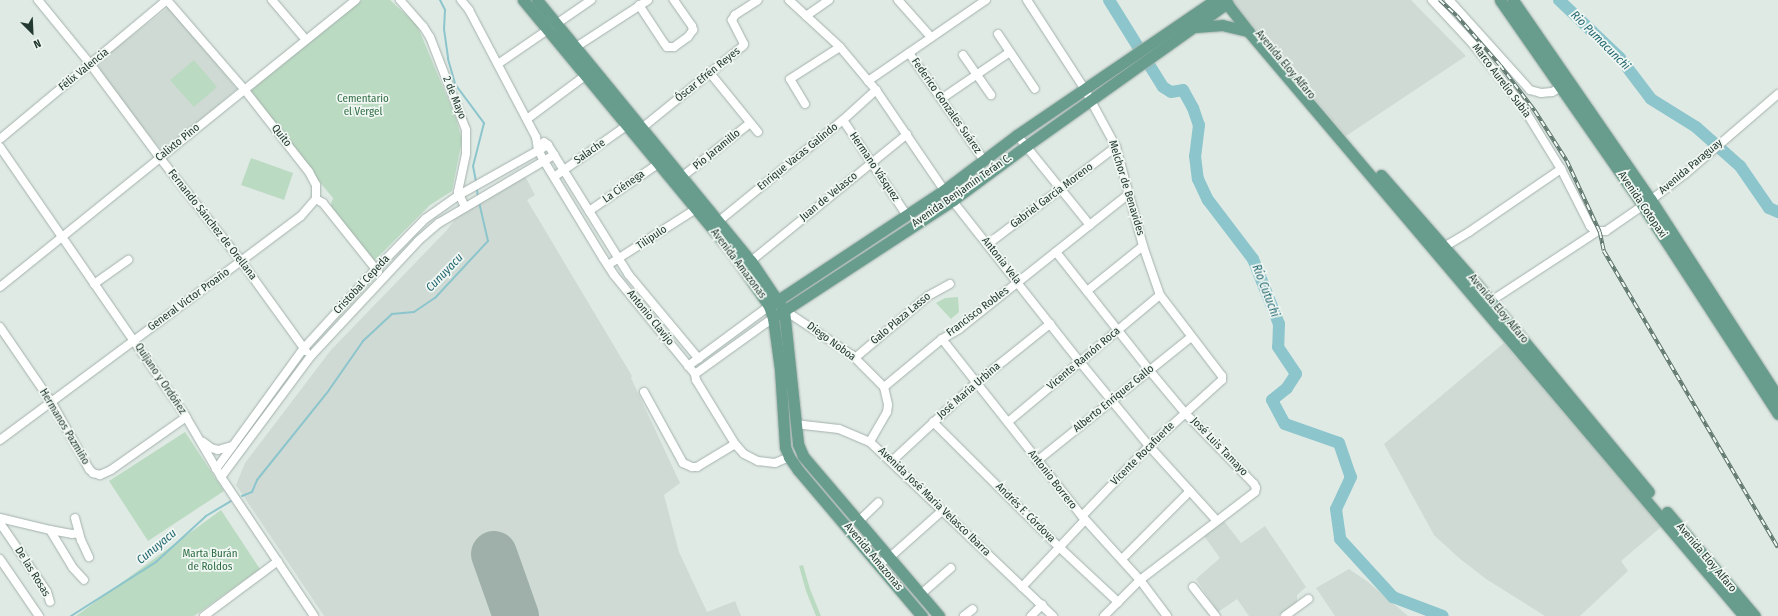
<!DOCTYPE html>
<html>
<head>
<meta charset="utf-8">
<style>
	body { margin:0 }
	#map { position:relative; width:1778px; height:616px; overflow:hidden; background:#e0eae5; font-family:"Fira Sans Condensed",sans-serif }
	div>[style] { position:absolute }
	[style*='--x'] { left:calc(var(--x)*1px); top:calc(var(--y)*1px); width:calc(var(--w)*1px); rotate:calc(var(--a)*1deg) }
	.built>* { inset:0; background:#cfdad4 }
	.green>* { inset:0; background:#bbdac2 }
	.stream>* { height:2px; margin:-1px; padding:0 1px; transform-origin:1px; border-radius:1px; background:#8cc5cc }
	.river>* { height:12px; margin:-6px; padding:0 6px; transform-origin:6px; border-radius:6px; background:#8cc5cc }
	.runway>* { height:46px; margin:-23px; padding:0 23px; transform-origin:23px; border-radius:23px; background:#9eb0a9 }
	.roads { filter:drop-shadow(0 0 1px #a3b1ac) drop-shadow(0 0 1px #a3b1ac) }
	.minor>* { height:8px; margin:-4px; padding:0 4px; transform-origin:4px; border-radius:4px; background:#fff }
	.major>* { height:11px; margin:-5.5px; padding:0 5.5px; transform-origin:5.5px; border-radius:5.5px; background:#689d8d }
	.rail>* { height:3.5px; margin-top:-1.75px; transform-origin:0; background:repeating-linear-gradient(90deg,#f1f7f3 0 6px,#5d756d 0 12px); box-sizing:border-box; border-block:1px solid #5d756d }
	span { translate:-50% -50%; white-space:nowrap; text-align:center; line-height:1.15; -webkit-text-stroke:3.5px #f1f7f3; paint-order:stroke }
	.street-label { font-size:11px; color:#223932 }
	.park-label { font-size:11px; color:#2f6d44 }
	.water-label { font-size:12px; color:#216771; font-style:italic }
	.north { position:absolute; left:12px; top:12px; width:40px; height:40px; -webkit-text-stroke:3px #f1f7f3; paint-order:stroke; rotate:156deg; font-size:11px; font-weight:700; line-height:16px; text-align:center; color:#223932 }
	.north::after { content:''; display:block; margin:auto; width:14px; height:18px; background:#223932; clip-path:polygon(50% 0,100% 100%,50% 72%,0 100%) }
</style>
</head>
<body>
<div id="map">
	<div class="built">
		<i style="clip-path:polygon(1231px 0,1411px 0,1466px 56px,1346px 136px)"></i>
		<i style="clip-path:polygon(170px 6px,237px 89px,162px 151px,93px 66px)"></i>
		<i style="clip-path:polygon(525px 176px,535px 195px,527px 200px,632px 376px,631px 378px,680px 483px,664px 495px,679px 552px,707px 612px,735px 601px,741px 616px,324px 616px,236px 485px,245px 463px,331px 350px,447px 230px,455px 219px,482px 200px)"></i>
		<i style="clip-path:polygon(1504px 343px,1661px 527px,1621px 561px,1628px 571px,1580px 616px,1545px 616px,1486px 579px,1459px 558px,1434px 535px,1384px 444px)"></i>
		<i style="clip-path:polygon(1224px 521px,1241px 543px,1265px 526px,1306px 587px,1297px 595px,1297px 602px,1278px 616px,1249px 616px,1237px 599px,1218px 612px,1196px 579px,1220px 558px,1204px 536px)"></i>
		<i style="clip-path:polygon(1349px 569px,1368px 582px,1408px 616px,1335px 616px,1316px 588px)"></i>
	</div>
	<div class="green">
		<i style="clip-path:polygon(362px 0,390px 0,417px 25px,456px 118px,462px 140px,452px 191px,430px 205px,374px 261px,330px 207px,333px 198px,246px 94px)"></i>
		<i style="clip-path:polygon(194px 60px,217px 87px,194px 107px,170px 80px)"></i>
		<i style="clip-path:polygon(251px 158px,293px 173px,284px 200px,241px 185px)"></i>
		<i style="clip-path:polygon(958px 297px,959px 312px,951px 319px,936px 303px,945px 298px)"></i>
		<i style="clip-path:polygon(185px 432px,224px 491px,148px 541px,109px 481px)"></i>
		<i style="clip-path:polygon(221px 510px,260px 569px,194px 616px,76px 616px)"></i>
		<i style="clip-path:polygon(803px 565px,810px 589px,821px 616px,816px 616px,806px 591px,799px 566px)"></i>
	</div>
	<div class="stream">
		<i style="--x:440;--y:0;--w:11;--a:63"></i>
		<i style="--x:445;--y:10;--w:19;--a:93"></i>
		<i style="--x:444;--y:29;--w:30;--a:82"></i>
		<i style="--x:448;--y:59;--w:26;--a:74"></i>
		<i style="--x:455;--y:84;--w:49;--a:53.4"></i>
		<i style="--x:484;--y:123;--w:44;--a:104.3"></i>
		<i style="--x:473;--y:166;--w:16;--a:79"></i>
		<i style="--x:477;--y:189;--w:9;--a:84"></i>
		<i style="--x:242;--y:496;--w:11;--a:-22"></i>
		<i style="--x:252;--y:492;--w:13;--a:-67"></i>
		<i style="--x:257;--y:480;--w:115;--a:-51.3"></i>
		<i style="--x:329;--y:390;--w:60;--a:-55.2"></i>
		<i style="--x:363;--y:341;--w:40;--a:-43"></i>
		<i style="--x:392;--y:314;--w:22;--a:-5"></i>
		<i style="--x:414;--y:312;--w:25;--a:-34"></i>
		<i style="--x:435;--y:298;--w:78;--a:-47.1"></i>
		<i style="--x:488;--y:241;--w:40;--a:-103"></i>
		<i style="--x:71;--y:616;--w:101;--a:-32.4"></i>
		<i style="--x:156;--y:562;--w:68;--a:-42.6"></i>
		<i style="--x:206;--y:516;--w:29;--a:-31"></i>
	</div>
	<div class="river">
		<i style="--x:1109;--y:0;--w:102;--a:58.2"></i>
		<i style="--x:1163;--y:87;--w:9;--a:32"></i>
		<i style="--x:1171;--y:92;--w:12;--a:-9"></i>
		<i style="--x:1183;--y:90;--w:21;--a:61"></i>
		<i style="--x:1193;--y:108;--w:18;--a:71"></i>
		<i style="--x:1199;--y:125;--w:31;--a:97"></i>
		<i style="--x:1195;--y:156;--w:23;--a:83"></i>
		<i style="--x:1198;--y:179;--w:23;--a:65"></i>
		<i style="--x:1208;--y:200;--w:74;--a:52.7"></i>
		<i style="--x:1253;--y:259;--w:70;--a:68.2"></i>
		<i style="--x:1279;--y:324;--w:23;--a:92"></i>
		<i style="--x:1278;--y:347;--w:32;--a:56"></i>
		<i style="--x:1296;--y:374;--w:17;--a:123"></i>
		<i style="--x:1287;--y:388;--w:19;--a:141"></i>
		<i style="--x:1272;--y:400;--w:27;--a:62"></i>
		<i style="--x:1285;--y:424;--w:57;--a:19.4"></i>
		<i style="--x:1339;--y:443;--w:36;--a:71"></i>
		<i style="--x:1351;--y:477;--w:35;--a:115"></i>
		<i style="--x:1336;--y:509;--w:30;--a:82"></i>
		<i style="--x:1340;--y:539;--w:79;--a:47.6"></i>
		<i style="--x:1393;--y:597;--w:53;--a:20.8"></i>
		<i style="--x:1559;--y:0;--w:84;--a:43.6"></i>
		<i style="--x:1620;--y:58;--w:51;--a:52.9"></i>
		<i style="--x:1651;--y:99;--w:53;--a:31.9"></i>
		<i style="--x:1696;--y:127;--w:59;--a:41.6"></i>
		<i style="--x:1740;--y:166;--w:51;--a:55.4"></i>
		<i style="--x:1769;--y:208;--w:10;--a:24"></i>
	</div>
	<div class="runway">
		<i style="--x:494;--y:554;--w:66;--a:70.5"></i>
	</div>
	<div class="roads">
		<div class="minor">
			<i style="--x:38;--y:0;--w:84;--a:50.8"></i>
			<i style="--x:91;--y:65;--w:116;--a:53.4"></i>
			<i style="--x:160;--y:158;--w:131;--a:51.8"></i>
			<i style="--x:241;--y:261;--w:111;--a:54.2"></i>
			<i style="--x:272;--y:0;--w:52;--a:49.6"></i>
			<i style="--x:400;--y:0;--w:35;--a:49"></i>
			<i style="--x:423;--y:26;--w:13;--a:58"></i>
			<i style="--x:430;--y:37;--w:100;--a:68.8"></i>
			<i style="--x:466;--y:130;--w:24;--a:90"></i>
			<i style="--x:466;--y:154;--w:39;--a:102"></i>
			<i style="--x:458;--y:192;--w:17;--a:65"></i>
			<i style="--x:461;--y:0;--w:13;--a:51"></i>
			<i style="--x:469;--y:10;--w:144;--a:62.2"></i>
			<i style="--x:536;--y:137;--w:13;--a:81"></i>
			<i style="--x:538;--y:150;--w:13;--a:61"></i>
			<i style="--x:544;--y:161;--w:114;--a:58.7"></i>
			<i style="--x:603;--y:258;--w:20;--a:57"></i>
			<i style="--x:614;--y:275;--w:128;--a:50.7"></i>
			<i style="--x:695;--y:374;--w:6;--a:81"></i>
			<i style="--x:696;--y:380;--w:75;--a:58.6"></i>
			<i style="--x:735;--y:444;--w:13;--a:48"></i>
			<i style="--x:744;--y:454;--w:16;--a:27"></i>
			<i style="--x:758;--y:461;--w:17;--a:7"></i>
			<i style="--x:775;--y:463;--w:15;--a:-23"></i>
			<i style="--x:789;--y:0;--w:69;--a:42.7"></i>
			<i style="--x:840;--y:47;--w:56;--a:50.1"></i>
			<i style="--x:876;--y:90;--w:121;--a:55.8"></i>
			<i style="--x:944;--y:190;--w:219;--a:51.7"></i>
			<i style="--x:1080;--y:362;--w:109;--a:50.6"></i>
			<i style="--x:1149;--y:446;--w:100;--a:47.8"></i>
			<i style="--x:898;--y:0;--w:50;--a:48.3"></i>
			<i style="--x:1027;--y:0;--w:105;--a:57.1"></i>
			<i style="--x:1084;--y:88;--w:67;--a:61.5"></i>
			<i style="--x:1116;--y:147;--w:103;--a:74.7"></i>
			<i style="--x:1143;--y:246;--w:52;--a:70.9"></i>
			<i style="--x:1160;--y:295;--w:102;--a:52.6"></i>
			<i style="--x:1222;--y:376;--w:4;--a:90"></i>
			<i style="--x:1222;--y:380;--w:98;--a:137.9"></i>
			<i style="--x:1149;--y:446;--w:97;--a:133.7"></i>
			<i style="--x:1432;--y:0;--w:59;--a:47.1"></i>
			<i style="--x:1472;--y:43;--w:78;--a:51.2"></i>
			<i style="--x:1521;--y:104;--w:76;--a:58.4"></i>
			<i style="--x:1561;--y:169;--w:64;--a:63"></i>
			<i style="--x:1590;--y:226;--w:7;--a:45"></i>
			<i style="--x:1595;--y:231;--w:11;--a:0"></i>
			<i style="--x:1606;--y:231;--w:55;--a:-34.6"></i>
			<i style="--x:1651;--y:200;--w:43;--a:-37.4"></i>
			<i style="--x:1685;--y:174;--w:123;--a:-40.7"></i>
			<i style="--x:1449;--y:0;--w:121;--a:48"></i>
			<i style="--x:1530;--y:90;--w:11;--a:15"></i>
			<i style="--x:1541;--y:93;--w:11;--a:-5"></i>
			<i style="--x:1552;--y:92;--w:15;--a:-28"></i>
			<i style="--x:639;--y:5;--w:45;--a:56.7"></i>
			<i style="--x:664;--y:43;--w:5;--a:53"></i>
			<i style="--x:667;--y:47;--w:7;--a:0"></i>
			<i style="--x:674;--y:47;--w:17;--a:-36"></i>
			<i style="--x:688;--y:37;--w:9;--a:-54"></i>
			<i style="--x:693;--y:30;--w:4;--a:-104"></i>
			<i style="--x:692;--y:26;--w:32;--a:-125"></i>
			<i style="--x:806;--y:16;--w:28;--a:-35"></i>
			<i style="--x:998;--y:34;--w:66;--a:56.1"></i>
			<i style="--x:576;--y:47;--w:86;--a:-33.1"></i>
			<i style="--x:909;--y:53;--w:129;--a:55.1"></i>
			<i style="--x:963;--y:55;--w:49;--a:55"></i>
			<i style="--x:498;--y:64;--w:113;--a:-34.5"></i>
			<i style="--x:710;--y:73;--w:76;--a:50.9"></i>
			<i style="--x:868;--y:81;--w:143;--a:-34.5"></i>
			<i style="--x:941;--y:99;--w:83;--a:-34.3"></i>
			<i style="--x:805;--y:104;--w:29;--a:-121"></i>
			<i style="--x:790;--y:79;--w:59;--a:-32.6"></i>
			<i style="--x:527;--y:119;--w:72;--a:-36.6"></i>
			<i style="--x:843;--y:120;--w:113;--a:56.2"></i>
			<i style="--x:642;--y:128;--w:130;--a:-39.1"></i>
			<i style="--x:743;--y:46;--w:2;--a:-63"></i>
			<i style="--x:744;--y:44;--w:27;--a:-117"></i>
			<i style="--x:732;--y:20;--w:6;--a:-59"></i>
			<i style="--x:735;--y:15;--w:27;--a:-33"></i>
			<i style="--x:1017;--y:135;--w:116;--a:51"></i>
			<i style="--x:0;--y:139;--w:217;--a:-39.8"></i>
			<i style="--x:544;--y:142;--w:5;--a:37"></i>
			<i style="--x:548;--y:145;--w:153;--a:58.1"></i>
			<i style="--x:629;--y:275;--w:109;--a:50.2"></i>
			<i style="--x:0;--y:147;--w:328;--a:55.4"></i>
			<i style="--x:186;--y:417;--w:69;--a:59.7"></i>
			<i style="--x:221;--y:477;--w:167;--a:56.2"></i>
			<i style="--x:683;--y:176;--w:85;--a:-38.3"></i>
			<i style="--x:554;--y:177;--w:88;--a:-35.3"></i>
			<i style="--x:316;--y:199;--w:8;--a:30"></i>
			<i style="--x:323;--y:203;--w:88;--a:51.4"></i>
			<i style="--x:589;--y:211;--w:83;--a:-34.3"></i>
			<i style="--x:719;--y:221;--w:160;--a:-39.2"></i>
			<i style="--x:843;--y:120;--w:45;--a:-42.3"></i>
			<i style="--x:988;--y:244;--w:161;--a:-37.2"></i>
			<i style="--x:1444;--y:247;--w:29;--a:-31"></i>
			<i style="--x:1469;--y:232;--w:112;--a:-34.4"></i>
			<i style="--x:1056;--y:252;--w:152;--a:51.7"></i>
			<i style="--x:1150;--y:371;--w:55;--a:50.2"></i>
			<i style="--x:1185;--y:413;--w:99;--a:45.8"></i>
			<i style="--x:1254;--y:484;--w:4;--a:63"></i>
			<i style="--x:1256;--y:488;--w:4;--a:104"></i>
			<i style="--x:1255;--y:492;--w:145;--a:142.6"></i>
			<i style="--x:1140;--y:580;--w:51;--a:135"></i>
			<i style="--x:751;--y:261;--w:201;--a:-39.1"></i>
			<i style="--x:608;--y:265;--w:104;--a:-32.5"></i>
			<i style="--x:94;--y:284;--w:42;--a:-35.2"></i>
			<i style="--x:0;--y:287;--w:457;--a:-38.9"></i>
			<i style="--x:1087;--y:291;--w:72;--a:-38.8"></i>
			<i style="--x:1491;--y:301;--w:128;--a:-33.2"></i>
			<i style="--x:784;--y:310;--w:82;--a:33.5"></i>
			<i style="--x:852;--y:355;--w:45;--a:45"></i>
			<i style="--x:884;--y:387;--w:18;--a:77"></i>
			<i style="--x:888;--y:405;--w:7;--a:98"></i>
			<i style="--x:887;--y:412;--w:34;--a:120"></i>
			<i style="--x:0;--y:327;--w:92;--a:55.6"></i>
			<i style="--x:52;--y:403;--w:76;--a:60.7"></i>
			<i style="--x:89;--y:469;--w:6;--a:45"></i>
			<i style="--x:93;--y:473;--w:7;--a:16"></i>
			<i style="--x:100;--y:475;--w:12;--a:-24"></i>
			<i style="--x:111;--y:470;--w:92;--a:-35.2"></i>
			<i style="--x:942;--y:339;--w:226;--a:51.7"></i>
			<i style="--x:1082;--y:516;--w:86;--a:47.8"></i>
			<i style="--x:1140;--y:580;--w:45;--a:53.1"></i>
			<i style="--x:855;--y:358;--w:96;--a:-40.3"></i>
			<i style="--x:928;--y:296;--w:25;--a:-29"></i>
			<i style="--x:688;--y:366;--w:101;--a:-36.5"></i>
			<i style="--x:695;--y:374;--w:96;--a:-35.7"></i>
			<i style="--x:884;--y:387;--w:75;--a:-39.6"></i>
			<i style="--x:942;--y:339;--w:20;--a:-30"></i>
			<i style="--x:959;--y:329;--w:217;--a:-38.5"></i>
			<i style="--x:644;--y:392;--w:81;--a:61.2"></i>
			<i style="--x:683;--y:463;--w:10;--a:24"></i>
			<i style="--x:692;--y:467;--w:5;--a:0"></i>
			<i style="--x:697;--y:467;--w:44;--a:-31.2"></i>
			<i style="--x:933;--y:422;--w:177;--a:44.8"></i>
			<i style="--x:1059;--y:547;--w:81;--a:43"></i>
			<i style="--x:1008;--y:422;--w:198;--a:-39.9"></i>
			<i style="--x:795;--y:424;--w:44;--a:6.5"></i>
			<i style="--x:839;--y:429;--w:34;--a:23"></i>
			<i style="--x:870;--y:442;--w:253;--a:43.6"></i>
			<i style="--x:0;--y:440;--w:300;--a:-36.6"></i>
			<i style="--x:241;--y:261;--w:75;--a:-36.9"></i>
			<i style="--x:301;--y:216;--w:23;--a:-49"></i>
			<i style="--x:316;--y:199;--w:14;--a:-90"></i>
			<i style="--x:316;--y:185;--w:15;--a:-118"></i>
			<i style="--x:309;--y:172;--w:105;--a:-128.1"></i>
			<i style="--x:244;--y:89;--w:118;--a:-130.9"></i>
			<i style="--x:203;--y:442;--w:10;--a:37"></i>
			<i style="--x:211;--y:448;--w:7;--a:16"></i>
			<i style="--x:218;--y:450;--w:15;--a:-16"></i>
			<i style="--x:892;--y:461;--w:115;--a:-42.9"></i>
			<i style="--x:976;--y:383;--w:95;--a:-38.6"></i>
			<i style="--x:1037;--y:461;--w:198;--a:-38.8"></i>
			<i style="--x:216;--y:469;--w:150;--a:-54"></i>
			<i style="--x:304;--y:348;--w:107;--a:-47.7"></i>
			<i style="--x:376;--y:269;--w:70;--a:-45.6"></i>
			<i style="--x:425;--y:219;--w:42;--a:-35.2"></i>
			<i style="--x:459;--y:195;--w:102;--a:-29.3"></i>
			<i style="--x:221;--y:477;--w:149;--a:-53.4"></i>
			<i style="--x:310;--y:357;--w:158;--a:-47"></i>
			<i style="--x:418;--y:241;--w:28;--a:-41"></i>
			<i style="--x:439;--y:223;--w:134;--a:-30.6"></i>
			<i style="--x:0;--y:518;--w:51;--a:13.5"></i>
			<i style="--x:50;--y:530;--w:22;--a:10"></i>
			<i style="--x:72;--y:534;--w:7;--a:-8"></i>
			<i style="--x:75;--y:518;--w:23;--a:75"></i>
			<i style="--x:81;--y:540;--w:19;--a:65"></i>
			<i style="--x:858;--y:522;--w:28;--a:-44"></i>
			<i style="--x:0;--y:523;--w:83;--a:55.7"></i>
			<i style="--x:47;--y:592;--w:10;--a:73"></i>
			<i style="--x:50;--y:530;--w:44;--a:58.8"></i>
			<i style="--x:73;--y:568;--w:16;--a:47"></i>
			<i style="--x:0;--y:559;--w:69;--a:55.6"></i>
			<i style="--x:1122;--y:559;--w:96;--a:-45"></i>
			<i style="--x:878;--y:564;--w:13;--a:-29"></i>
			<i style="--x:889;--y:558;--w:71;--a:-41.6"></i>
			<i style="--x:1022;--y:587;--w:92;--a:-46.8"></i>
			<i style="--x:1193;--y:587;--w:37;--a:52"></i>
			<i style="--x:920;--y:595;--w:41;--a:-41.1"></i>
			<i style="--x:204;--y:616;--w:92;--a:-36.6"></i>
			<i style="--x:964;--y:616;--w:11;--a:-38"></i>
			<i style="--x:1031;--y:616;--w:16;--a:-45"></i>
			<i style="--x:1285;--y:616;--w:29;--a:-36"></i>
		</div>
		<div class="major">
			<i style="--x:523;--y:0;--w:330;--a:50.4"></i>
			<i style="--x:733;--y:254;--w:63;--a:55.3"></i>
			<i style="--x:769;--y:306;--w:13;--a:72"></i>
			<i style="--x:773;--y:318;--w:51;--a:82.2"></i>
			<i style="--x:780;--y:369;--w:78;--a:86.3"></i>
			<i style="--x:785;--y:447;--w:11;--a:68"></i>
			<i style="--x:789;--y:457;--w:16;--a:55"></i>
			<i style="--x:798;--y:470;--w:192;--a:49.7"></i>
			<i style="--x:537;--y:0;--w:338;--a:50.7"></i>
			<i style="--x:751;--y:261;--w:47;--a:56.3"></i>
			<i style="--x:777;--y:300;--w:12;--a:55"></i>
			<i style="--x:784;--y:310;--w:135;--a:84"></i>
			<i style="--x:798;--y:444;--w:13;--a:67"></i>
			<i style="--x:803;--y:456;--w:210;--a:49.6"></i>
			<i style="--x:1224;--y:0;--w:39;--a:52"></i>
			<i style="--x:1248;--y:31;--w:767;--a:49.71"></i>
			<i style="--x:1500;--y:0;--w:251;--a:55.2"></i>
			<i style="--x:1643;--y:206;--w:248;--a:57"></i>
			<i style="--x:1513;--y:0;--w:243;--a:55.4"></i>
			<i style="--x:1651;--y:200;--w:234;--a:57.2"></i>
			<i style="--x:1195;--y:27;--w:27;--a:-4"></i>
			<i style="--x:1222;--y:25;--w:27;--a:13"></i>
			<i style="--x:1381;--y:175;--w:144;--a:48.7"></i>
			<i style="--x:1476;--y:283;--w:271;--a:50.4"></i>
			<i style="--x:772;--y:304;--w:206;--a:-33.5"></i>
			<i style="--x:944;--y:190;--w:91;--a:-37"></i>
			<i style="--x:1017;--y:135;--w:240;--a:-34.3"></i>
			<i style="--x:779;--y:314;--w:208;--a:-33.2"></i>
			<i style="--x:953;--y:200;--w:91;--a:-36.5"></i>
			<i style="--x:1026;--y:146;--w:247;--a:-35.4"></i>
			<i style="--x:1667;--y:512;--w:136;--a:49.8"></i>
		</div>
	</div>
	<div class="rail">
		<i style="--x:1440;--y:0;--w:23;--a:43"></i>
		<i style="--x:1457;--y:16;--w:65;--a:48.7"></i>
		<i style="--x:1500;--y:65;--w:58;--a:52.7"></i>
		<i style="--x:1535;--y:111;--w:59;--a:57.4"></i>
		<i style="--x:1567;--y:161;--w:78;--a:65.1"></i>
		<i style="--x:1600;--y:232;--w:19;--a:78"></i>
		<i style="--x:1604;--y:251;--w:344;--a:59.6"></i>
	</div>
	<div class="street-label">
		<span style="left:1285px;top:65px;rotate:50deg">Avenida Eloy Alfaro</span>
		<span style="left:84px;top:70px;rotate:-39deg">Félix Valencia</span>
		<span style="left:708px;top:75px;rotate:-39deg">Óscar Efrén Reyes</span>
		<span style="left:1501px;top:81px;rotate:53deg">Marco Aurelio Subia</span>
		<span style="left:454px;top:98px;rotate:68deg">2 de Mayo</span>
		<span style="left:946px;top:106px;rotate:55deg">Federico Gonzales Suárez</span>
		<span style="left:281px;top:136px;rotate:52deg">Quito</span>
		<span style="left:178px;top:143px;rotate:-39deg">Calixto Pino</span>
		<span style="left:717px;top:150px;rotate:-39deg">Pío Jaramillo</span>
		<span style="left:590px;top:152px;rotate:-35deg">Salache</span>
		<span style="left:798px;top:157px;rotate:-39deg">Enrique Vacas Galindo</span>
		<span style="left:874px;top:167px;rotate:56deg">Hermano Vásquez</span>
		<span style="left:1691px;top:167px;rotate:-40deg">Avenida Paraguay</span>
		<span style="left:624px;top:187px;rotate:-35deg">La Ciénega</span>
		<span style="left:1126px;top:188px;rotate:73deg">Melchor de Benavides</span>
		<span style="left:962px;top:191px;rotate:-35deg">Avenida Benjamín Terán C.</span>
		<span style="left:1052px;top:196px;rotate:-37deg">Gabriel García Moreno</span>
		<span style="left:829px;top:197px;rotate:-39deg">Juan de Velasco</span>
		<span style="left:1642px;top:205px;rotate:56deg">Avenida Cotopaxi</span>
		<span style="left:212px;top:225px;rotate:52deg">Fernando Sánchez de Orellana</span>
		<span style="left:652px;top:238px;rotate:-34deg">Tilipulo</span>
		<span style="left:1001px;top:261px;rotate:52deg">Antonia Vela</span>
		<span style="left:738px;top:264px;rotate:53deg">Avenida Amazonas</span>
		<span style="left:362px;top:285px;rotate:-47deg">Cristobal Cepeda</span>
		<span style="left:189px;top:300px;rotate:-36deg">General Victor Proaño</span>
		<span style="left:1498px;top:309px;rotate:50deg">Avenida Eloy Alfaro</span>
		<span style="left:978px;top:312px;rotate:-37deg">Francisco Robles</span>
		<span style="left:650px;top:318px;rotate:51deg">Antonio Clavijo</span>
		<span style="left:901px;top:319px;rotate:-40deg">Galo Plaza Lasso</span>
		<span style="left:831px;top:342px;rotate:36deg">Diego Noboa</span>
		<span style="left:1084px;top:359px;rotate:-40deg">Vicente Ramón Roca</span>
		<span style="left:160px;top:379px;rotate:56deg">Quijano y Ordóñez</span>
		<span style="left:969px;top:391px;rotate:-41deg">José María Urbina</span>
		<span style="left:1114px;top:399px;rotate:-39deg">Alberto Enríquez Gallo</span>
		<span style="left:64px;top:427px;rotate:59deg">Hermanos Pazmiño</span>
		<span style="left:1219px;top:447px;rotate:46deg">José Luis Tamayo</span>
		<span style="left:1143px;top:454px;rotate:-45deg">Vicente Rocafuerte</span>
		<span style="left:1052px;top:480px;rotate:52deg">Antonio Borrero</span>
		<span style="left:934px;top:502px;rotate:44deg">Avenida José Maria Velasco Ibarra</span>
		<span style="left:1025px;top:513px;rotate:45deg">Andrés F. Córdova</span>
		<span style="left:873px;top:557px;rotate:50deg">Avenida Amazonas</span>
		<span style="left:1706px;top:558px;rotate:50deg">Avenida Eloy Alfaro</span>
		<span style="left:32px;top:572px;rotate:58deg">De las Rosas</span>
	</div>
	<div class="park-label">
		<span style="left:363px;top:106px">Cementario<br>el Vergel</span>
		<span style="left:210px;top:561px">Marta Burán<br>de Roldos</span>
	</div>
	<div class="water-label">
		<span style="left:1600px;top:41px;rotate:45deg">Rio Pumacunchi</span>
		<span style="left:445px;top:273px;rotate:-46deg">Cunuyacu</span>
		<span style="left:1265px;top:291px;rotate:69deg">Río Cutuchi</span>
		<span style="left:157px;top:547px;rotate:-40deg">Cunuyacu</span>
	</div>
	<div class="north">N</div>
</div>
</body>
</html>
